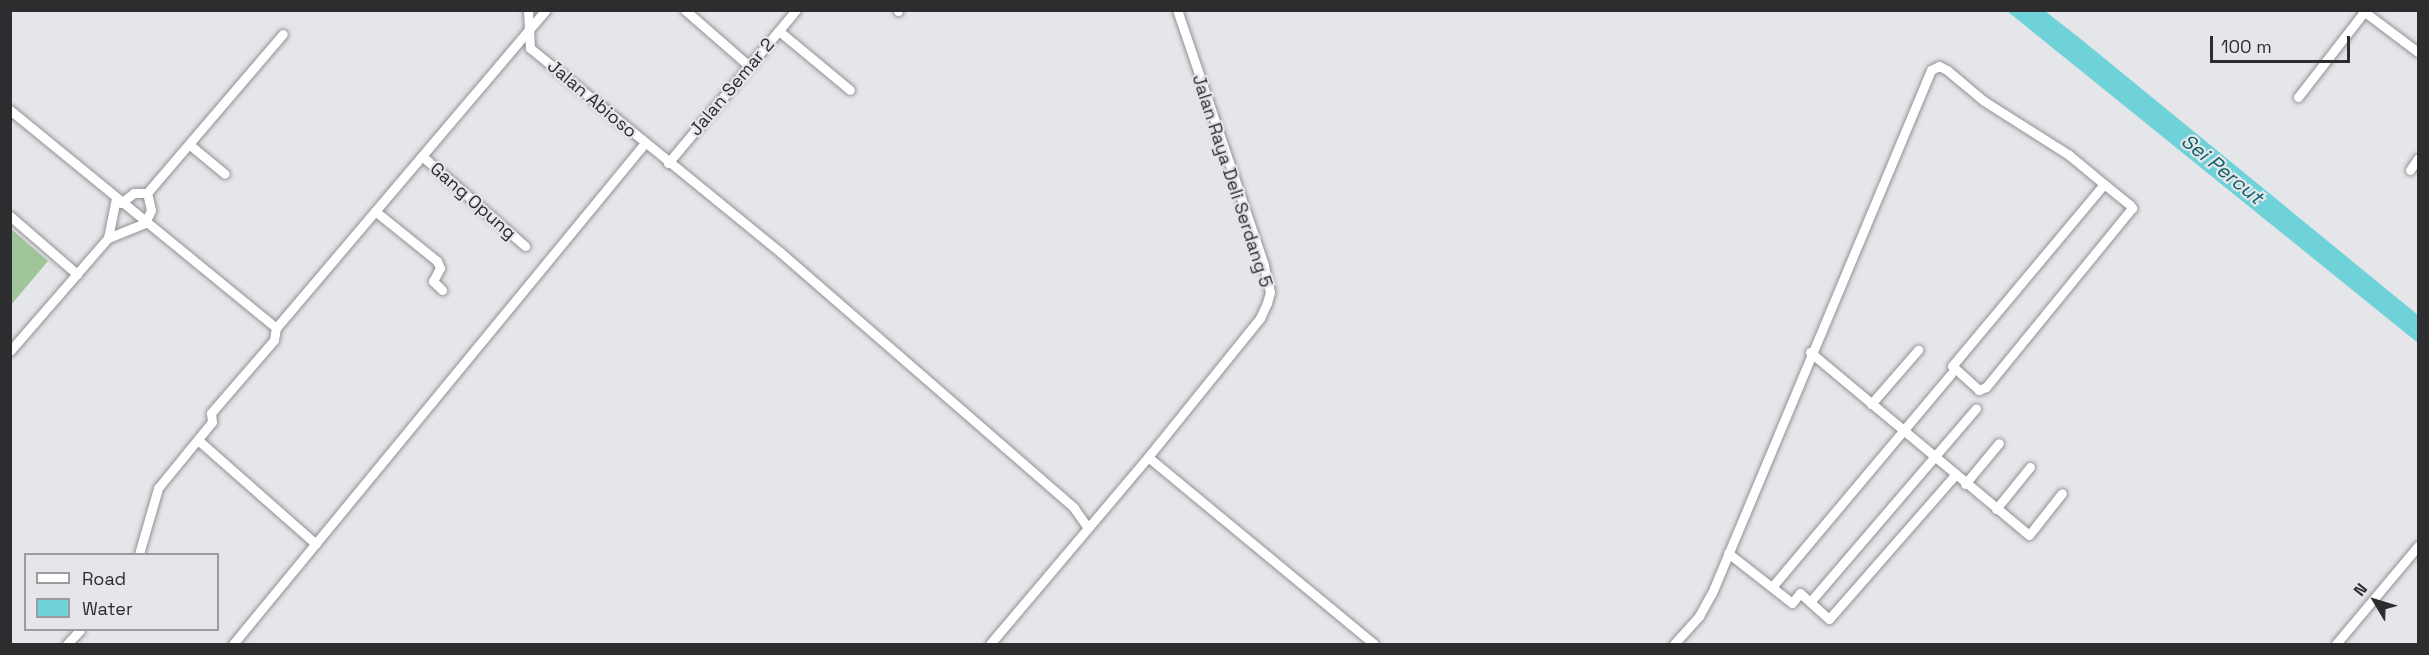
<!DOCTYPE html>
<html>
<head>
<meta charset="utf-8">
<style>
	body { margin:0 }
	#map { position:relative; width:2429px; height:655px; overflow:hidden; background:#e5e6ea; font-family:"Space Grotesk",sans-serif }
	div>[style] { position:absolute }
	[style*='--x'] { left:calc(var(--x)*1px); top:calc(var(--y)*1px); width:calc(var(--w)*1px); rotate:calc(var(--a)*1deg) }
	.green>* { inset:0; background:#9fc598 }
	.water>* { inset:0; background:#70d2d9 }
	.roads { filter:drop-shadow(0 0 2px #919295) drop-shadow(0 0 2px #919295) }
	.minor>* { height:9px; margin:-4.5px; padding:0 4.5px; transform-origin:4.5px; border-radius:4.5px; background:#fff }
	span { translate:-50% -50%; white-space:nowrap; text-align:center; line-height:1.15; -webkit-text-stroke:4.5px #e5e6ea; paint-order:stroke }
	.street-label { font-size:18px; color:#2d2d2f }
	.water-label { font-size:20px; color:#0c6267; font-style:italic }
	.frame { position:absolute; inset:0; border:12px solid #2d2d2f; pointer-events:none }
	.legend { position:absolute; left:24px; top:553px; width:195px; height:78px; box-sizing:border-box; background:#e5e6ea; border:2px solid #9b9c9f; margin:0; padding:8px 10px; list-style:none; font-size:18px; color:#2d2d2f }
	.legend li { display:flex; align-items:center; gap:12px; height:30px }
	.legend b { width:30px; border:2px solid #9b9c9f }
	.north { position:absolute; left:2345px; top:571px; width:60px; height:60px; -webkit-text-stroke:4px #e5e6ea; paint-order:stroke; rotate:308deg; font-size:16px; font-weight:700; line-height:24px; text-align:center; color:#2d2d2f }
	.north::after { content:''; display:block; margin:auto; width:21px; height:27px; background:#2d2d2f; clip-path:polygon(50% 0,100% 100%,50% 72%,0 100%) }
	.scale { position:absolute; left:2210px; top:36px; width:140px; height:27px; box-sizing:border-box; border:3px solid #2d2d2f; border-top:0; padding-left:8px; font-size:18px; line-height:21px; white-space:nowrap; color:#2d2d2f; -webkit-text-stroke:4px #e5e6ea; paint-order:stroke }
</style>
</head>
<body>
<div id="map">
	<div class="green">
		<i style="clip-path:polygon(11px 229px,48px 261px,11px 305px)"></i>
	</div>
	<div class="water">
		<i style="clip-path:polygon(2007px 11px,2045px 11px,2082px 40px,2418px 315px,2418px 343px)"></i>
	</div>
	<div class="roads">
		<div class="minor">
			<i style="--x:528;--y:10;--w:38;--a:87"></i>
			<i style="--x:530;--y:48;--w:323;--a:39.2"></i>
			<i style="--x:780;--y:252;--w:390;--a:41"></i>
			<i style="--x:1074;--y:508;--w:24;--a:55"></i>
			<i style="--x:685;--y:10;--w:85;--a:41.2"></i>
			<i style="--x:898;--y:10;--w:1;--a:90"></i>
			<i style="--x:2362;--y:10;--w:70;--a:36.9"></i>
			<i style="--x:779;--y:31;--w:92;--a:39.7"></i>
			<i style="--x:2298;--y:97;--w:108;--a:-52.2"></i>
			<i style="--x:10;--y:110;--w:344;--a:39.3"></i>
			<i style="--x:276;--y:328;--w:417;--a:-49.7"></i>
			<i style="--x:190;--y:145;--w:45;--a:39.6"></i>
			<i style="--x:422;--y:156;--w:137;--a:41.1"></i>
			<i style="--x:668;--y:163;--w:199;--a:-50.1"></i>
			<i style="--x:2410;--y:170;--w:14;--a:-56"></i>
			<i style="--x:147;--y:193;--w:209;--a:-49.5"></i>
			<i style="--x:121;--y:203;--w:16;--a:-38"></i>
			<i style="--x:134;--y:193;--w:13;--a:0"></i>
			<i style="--x:375;--y:211;--w:80;--a:38.9"></i>
			<i style="--x:437;--y:261;--w:8;--a:67"></i>
			<i style="--x:440;--y:268;--w:15;--a:118"></i>
			<i style="--x:433;--y:281;--w:13;--a:45"></i>
			<i style="--x:10;--y:216;--w:89;--a:40.9"></i>
			<i style="--x:108;--y:238;--w:41;--a:-78.7"></i>
			<i style="--x:10;--y:351;--w:150;--a:-49.1"></i>
			<i style="--x:108;--y:238;--w:40;--a:-22"></i>
			<i style="--x:145;--y:223;--w:14;--a:-65"></i>
			<i style="--x:151;--y:210;--w:17;--a:-103"></i>
			<i style="--x:1810;--y:352;--w:285;--a:39.9"></i>
			<i style="--x:2029;--y:535;--w:53;--a:-51.8"></i>
			<i style="--x:1871;--y:404;--w:72;--a:-49"></i>
			<i style="--x:198;--y:440;--w:157;--a:41.4"></i>
			<i style="--x:1148;--y:457;--w:293;--a:39.6"></i>
			<i style="--x:1965;--y:484;--w:53;--a:-50.3"></i>
			<i style="--x:1996;--y:509;--w:54;--a:-51"></i>
			<i style="--x:1728;--y:553;--w:81;--a:38"></i>
			<i style="--x:1792;--y:603;--w:13;--a:-51"></i>
			<i style="--x:1800;--y:593;--w:39;--a:42"></i>
			<i style="--x:1829;--y:619;--w:190;--a:-48.8"></i>
			<i style="--x:139;--y:554;--w:69;--a:-73.9"></i>
			<i style="--x:158;--y:488;--w:85;--a:-50.7"></i>
			<i style="--x:212;--y:422;--w:9;--a:-96"></i>
			<i style="--x:211;--y:413;--w:96;--a:-49.2"></i>
			<i style="--x:274;--y:340;--w:12;--a:-81"></i>
			<i style="--x:1772;--y:587;--w:278;--a:-50"></i>
			<i style="--x:1810;--y:602;--w:255;--a:-49.4"></i>
			<i style="--x:67;--y:644;--w:19;--a:-47"></i>
			<i style="--x:233;--y:644;--w:649;--a:-50.57"></i>
			<i style="--x:990;--y:644;--w:245;--a:-49.8"></i>
			<i style="--x:1148;--y:457;--w:179;--a:-51.1"></i>
			<i style="--x:1260;--y:318;--w:17;--a:-65"></i>
			<i style="--x:1267;--y:303;--w:11;--a:-75"></i>
			<i style="--x:1270;--y:292;--w:28;--a:-103"></i>
			<i style="--x:1264;--y:265;--w:269;--a:-108.8"></i>
			<i style="--x:1674;--y:644;--w:38;--a:-48"></i>
			<i style="--x:1699;--y:616;--w:26;--a:-61"></i>
			<i style="--x:1712;--y:593;--w:567;--a:-67.28"></i>
			<i style="--x:1931;--y:70;--w:9;--a:-27"></i>
			<i style="--x:1939;--y:66;--w:9;--a:27"></i>
			<i style="--x:1947;--y:70;--w:48;--a:40"></i>
			<i style="--x:1984;--y:101;--w:101;--a:32.4"></i>
			<i style="--x:2069;--y:155;--w:45;--a:39.6"></i>
			<i style="--x:2104;--y:184;--w:33;--a:39"></i>
			<i style="--x:2130;--y:205;--w:4;--a:56"></i>
			<i style="--x:2132;--y:208;--w:231;--a:129.2"></i>
			<i style="--x:1986;--y:387;--w:8;--a:157"></i>
			<i style="--x:1979;--y:390;--w:36;--a:-138"></i>
			<i style="--x:1952;--y:366;--w:237;--a:-50.1"></i>
			<i style="--x:2336;--y:644;--w:128;--a:-50.1"></i>
		</div>
	</div>
	<div class="street-label">
		<span style="left:732px;top:87px;rotate:-50deg">Jalan Semar 2</span>
		<span style="left:592px;top:99px;rotate:40deg">Jalan Abioso</span>
		<span style="left:1232px;top:181px;rotate:72deg">Jalan Raya Deli Serdang 5</span>
		<span style="left:473px;top:201px;rotate:41deg">Gang Opung</span>
	</div>
	<div class="water-label">
		<span style="left:2222px;top:169px;rotate:39deg">Sei Percut</span>
	</div>
	<div class="frame"></div>
	<ul class="legend">
	<li><b style="height:8px;background:#fff"></b>Road</li>
	<li><b style="height:16px;background:#70d2d9"></b>Water</li>
	</ul>
	<div class="north">N</div>
	<div class="scale">100 m</div>
</div>
</body>
</html>
